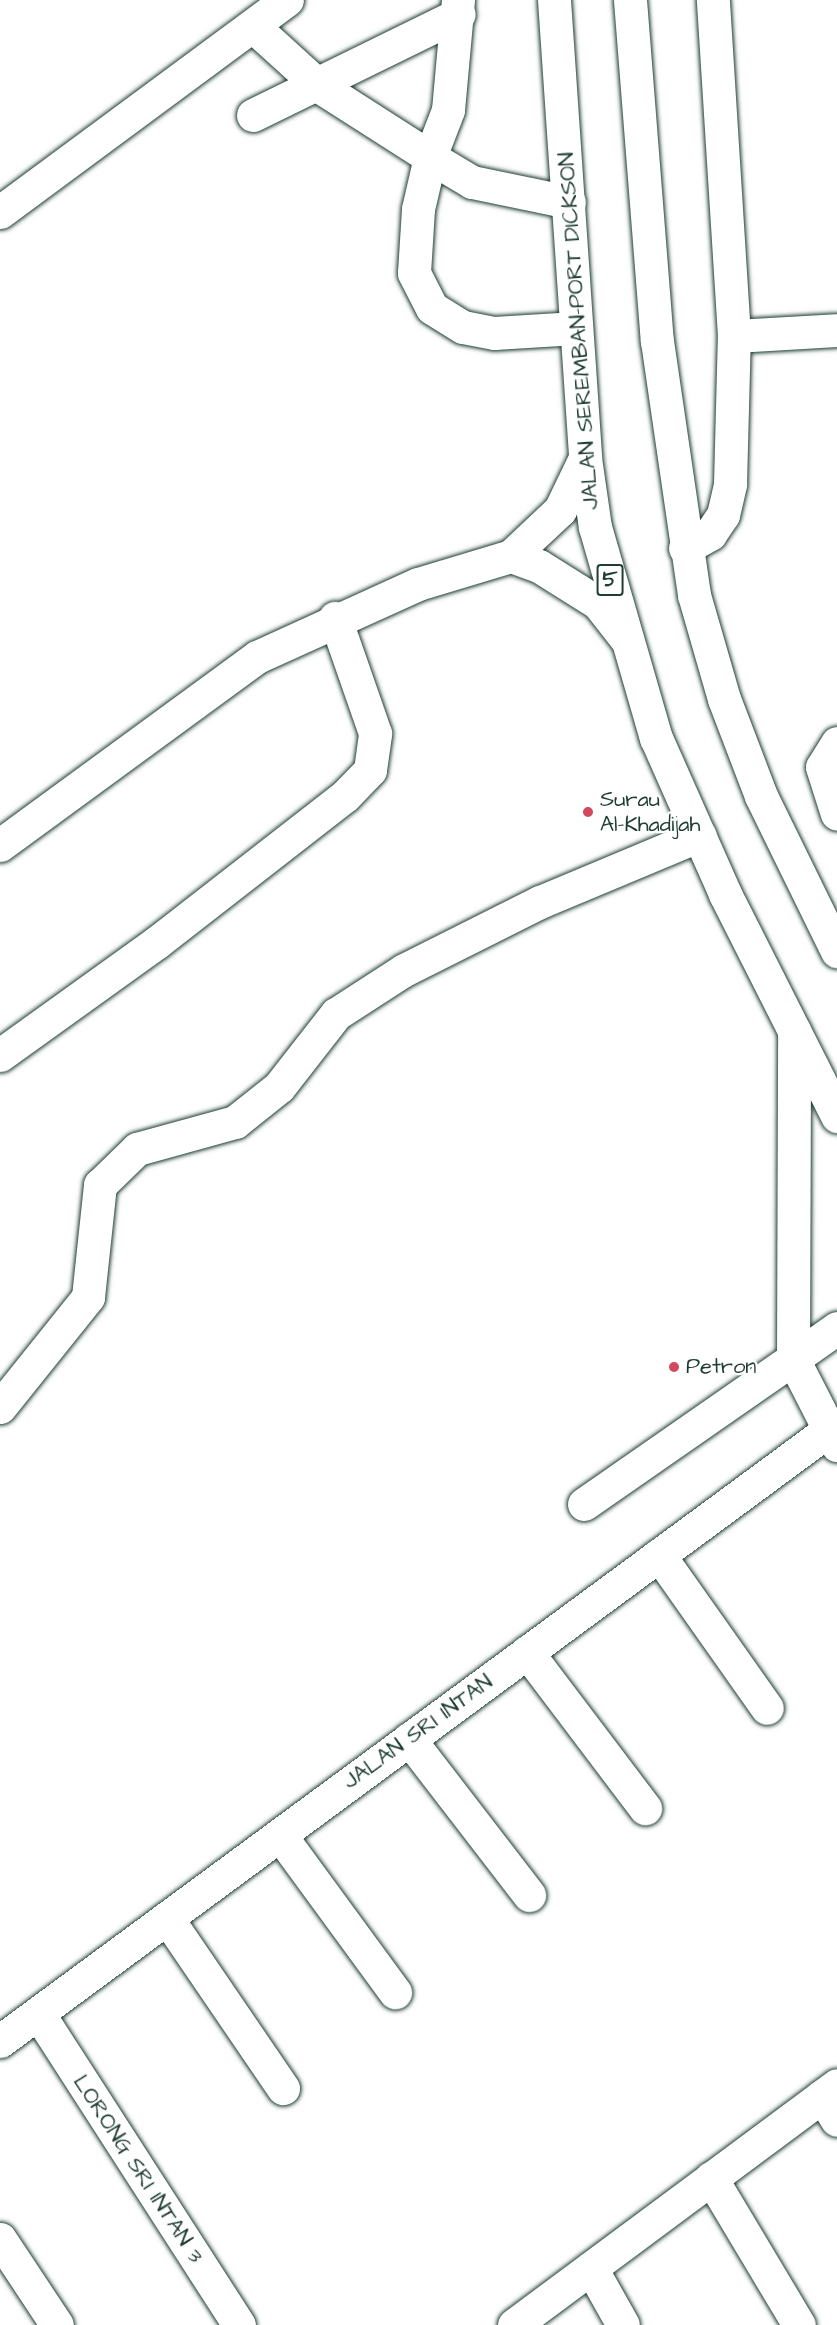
<!DOCTYPE html>
<html>
<head>
<meta charset="utf-8">
<style>
	body { margin:0 }
	#map { position:relative; width:837px; height:2325px; overflow:hidden; background:#fff; font-family:"Architects Daughter",sans-serif }
	div>[style] { position:absolute }
	[style*='--x'] { left:calc(var(--x)*1px); top:calc(var(--y)*1px); width:calc(var(--w)*1px); rotate:calc(var(--a)*1deg) }
	.roads { filter:drop-shadow(0 0 2px #1f3d34) drop-shadow(0 0 2px #1f3d34) }
	.minor>* { height:33px; margin:-16.5px; padding:0 16.5px; transform-origin:16.5px; border-radius:16.5px; background:#fff }
	.highway>* { height:33px; margin:-16.5px; padding:0 16.5px; transform-origin:16.5px; border-radius:16.5px; background:#fff }
	.dots>* { width:16px; height:16px; translate:-50% -50%; box-sizing:border-box; border:3px solid #fff; border-radius:50% }
	span { translate:-50% -50%; white-space:nowrap; text-align:center; line-height:1.15; -webkit-text-stroke:4.5px #fff; paint-order:stroke }
	.shield-label span { padding:2px 4px; background:#fff; border:2px solid; border-radius:4px; -webkit-text-stroke-width:0 }
	.shield-label { font-size:21px; color:#1f3d34; font-weight:700 }
	.street-label { font-size:22px; color:#1f3d34 }
	.poi-label { font-size:22px; color:#1f3d34 }
	.left { translate:0 -50%; text-align:left }
</style>
</head>
<body>
<div id="map">
	<div class="roads">
		<div class="minor">
			<i style="--x:458;--y:0;--w:110;--a:95.2"></i>
			<i style="--x:448;--y:110;--w:50;--a:111"></i>
			<i style="--x:430;--y:157;--w:49;--a:30.8"></i>
			<i style="--x:472;--y:182;--w:99;--a:11.7"></i>
			<i style="--x:254;--y:27;--w:88;--a:42.2"></i>
			<i style="--x:319;--y:86;--w:132;--a:32.6"></i>
			<i style="--x:430;--y:157;--w:53;--a:103"></i>
			<i style="--x:418;--y:209;--w:64;--a:93.6"></i>
			<i style="--x:414;--y:273;--w:39;--a:63"></i>
			<i style="--x:432;--y:308;--w:36;--a:32"></i>
			<i style="--x:463;--y:327;--w:32;--a:11"></i>
			<i style="--x:494;--y:333;--w:82;--a:-3.5"></i>
			<i style="--x:253;--y:115;--w:229;--a:-26.1"></i>
			<i style="--x:0;--y:212;--w:357;--a:-36.5"></i>
			<i style="--x:734;--y:336;--w:103;--a:-3.3"></i>
			<i style="--x:685;--y:548;--w:29;--a:-29"></i>
			<i style="--x:710;--y:534;--w:23;--a:-56"></i>
			<i style="--x:723;--y:515;--w:32;--a:-77"></i>
			<i style="--x:730;--y:484;--w:148;--a:-88.5"></i>
			<i style="--x:734;--y:336;--w:337;--a:-93.6"></i>
			<i style="--x:511;--y:556;--w:30;--a:20"></i>
			<i style="--x:539;--y:566;--w:70;--a:32.1"></i>
			<i style="--x:598;--y:603;--w:47;--a:51.9"></i>
			<i style="--x:837;--y:743;--w:28;--a:122"></i>
			<i style="--x:822;--y:767;--w:49;--a:72.3"></i>
			<i style="--x:0;--y:845;--w:318;--a:-36.2"></i>
			<i style="--x:257;--y:657;--w:177;--a:-24.4"></i>
			<i style="--x:418;--y:584;--w:97;--a:-16.8"></i>
			<i style="--x:511;--y:556;--w:67;--a:-43.2"></i>
			<i style="--x:560;--y:510;--w:58;--a:-64.3"></i>
			<i style="--x:0;--y:1055;--w:192;--a:-35.7"></i>
			<i style="--x:156;--y:943;--w:239;--a:-37.9"></i>
			<i style="--x:345;--y:796;--w:36;--a:-46"></i>
			<i style="--x:370;--y:770;--w:37;--a:-82"></i>
			<i style="--x:375;--y:733;--w:122;--a:-109.2"></i>
			<i style="--x:837;--y:1328;--w:54;--a:144.8"></i>
			<i style="--x:793;--y:1359;--w:97;--a:62.9"></i>
			<i style="--x:0;--y:1407;--w:141;--a:-51.3"></i>
			<i style="--x:88;--y:1297;--w:113;--a:-83.9"></i>
			<i style="--x:100;--y:1185;--w:52;--a:-44.2"></i>
			<i style="--x:137;--y:1149;--w:102;--a:-15.4"></i>
			<i style="--x:235;--y:1122;--w:56;--a:-38.5"></i>
			<i style="--x:279;--y:1087;--w:93;--a:-52"></i>
			<i style="--x:336;--y:1014;--w:81;--a:-32.9"></i>
			<i style="--x:404;--y:970;--w:152;--a:-26.6"></i>
			<i style="--x:540;--y:902;--w:173;--a:-22.7"></i>
			<i style="--x:584;--y:1504;--w:254;--a:-34.8"></i>
			<i style="--x:793;--y:1359;--w:328;--a:-89.8"></i>
			<i style="--x:659;--y:1555;--w:187;--a:54.8"></i>
			<i style="--x:527;--y:1652;--w:196;--a:52.9"></i>
			<i style="--x:409;--y:1739;--w:197;--a:52.4"></i>
			<i style="--x:280;--y:1835;--w:195;--a:53.8"></i>
			<i style="--x:167;--y:1918;--w:206;--a:55.7"></i>
			<i style="--x:38;--y:2013;--w:371;--a:57.2"></i>
			<i style="--x:0;--y:2041;--w:1040;--a:-36.4"></i>
			<i style="--x:822;--y:2096;--w:28;--a:58"></i>
			<i style="--x:711;--y:2178;--w:171;--a:59.1"></i>
			<i style="--x:0;--y:2239;--w:103;--a:56.5"></i>
			<i style="--x:591;--y:2268;--w:65;--a:60.7"></i>
			<i style="--x:514;--y:2325;--w:402;--a:-36.6"></i>
		</div>
		<div class="highway">
			<i style="--x:554;--y:0;--w:459;--a:86.1"></i>
			<i style="--x:585;--y:458;--w:70;--a:81.8"></i>
			<i style="--x:595;--y:527;--w:220;--a:73.9"></i>
			<i style="--x:656;--y:738;--w:171;--a:66.1"></i>
			<i style="--x:725;--y:894;--w:249;--a:63.2"></i>
			<i style="--x:630;--y:0;--w:342;--a:85.5"></i>
			<i style="--x:657;--y:341;--w:257;--a:81.7"></i>
			<i style="--x:694;--y:595;--w:108;--a:73.9"></i>
			<i style="--x:724;--y:699;--w:104;--a:69.1"></i>
			<i style="--x:761;--y:796;--w:173;--a:63.9"></i>
		</div>
	</div>
	<div class="dots">
		<i style="left:588px;top:812px;background:#d1495b"></i>
		<i style="left:674px;top:1367px;background:#d1495b"></i>
	</div>
	<div class="shield-label">
		<span style="left:610px;top:580px">5</span>
	</div>
	<div class="street-label">
		<span style="left:579px;top:331px;rotate:-94deg">JALAN SEREMBAN-PORT DICKSON</span>
		<span style="left:418px;top:1732px;rotate:-36deg">JALAN SRI INTAN</span>
		<span style="left:138px;top:2169px;rotate:57deg">LORONG SRI INTAN 3</span>
	</div>
	<div class="poi-label">
		<span class="left" style="left:600px;top:812px">Surau<br>Al-Khadijah</span>
		<span class="left" style="left:686px;top:1367px">Petron</span>
	</div>
</div>
</body>
</html>
